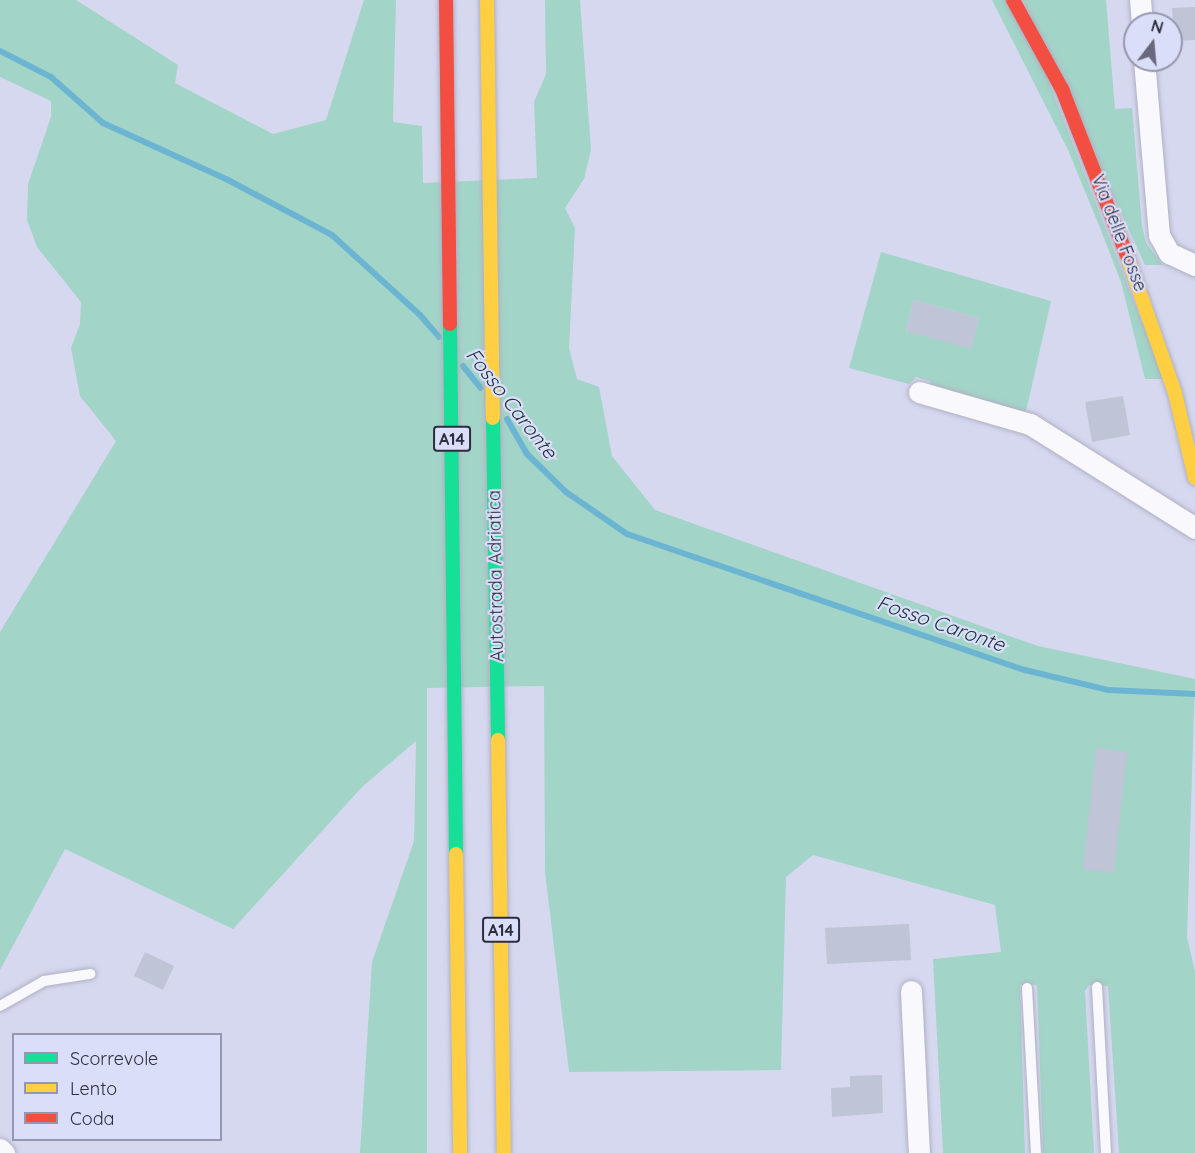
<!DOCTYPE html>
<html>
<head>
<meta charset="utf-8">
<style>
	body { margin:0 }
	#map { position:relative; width:1195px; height:1153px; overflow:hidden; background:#d6d8f0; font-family:Quicksand,sans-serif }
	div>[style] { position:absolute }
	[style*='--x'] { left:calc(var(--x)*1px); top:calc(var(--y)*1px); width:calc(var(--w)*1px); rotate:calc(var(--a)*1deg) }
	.green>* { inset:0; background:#a3d4c8 }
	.stream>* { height:6px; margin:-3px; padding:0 3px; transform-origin:3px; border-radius:3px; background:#6cb5d2 }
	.building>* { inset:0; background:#bfc4d6 }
	.roads { filter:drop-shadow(0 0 2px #afb0c3) drop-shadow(0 0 2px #afb0c3) }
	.lane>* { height:10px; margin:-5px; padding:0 5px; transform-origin:5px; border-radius:5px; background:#f9f9fd }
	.street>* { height:21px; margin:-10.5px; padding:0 10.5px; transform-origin:10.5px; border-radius:10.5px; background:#f9f9fd }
	.fast>* { height:14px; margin:-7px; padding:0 7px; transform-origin:7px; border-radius:7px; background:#16e098 }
	.slow>* { height:14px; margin:-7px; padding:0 7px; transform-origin:7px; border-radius:7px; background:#ffcf43 }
	.jam>* { height:14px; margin:-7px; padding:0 7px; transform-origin:7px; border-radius:7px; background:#f24e42 }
	span { translate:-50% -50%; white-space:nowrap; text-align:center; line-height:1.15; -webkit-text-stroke:4.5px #dbdef8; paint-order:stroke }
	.shield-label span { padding:2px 4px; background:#dbdef8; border:2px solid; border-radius:4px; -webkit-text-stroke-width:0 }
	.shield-label { font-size:16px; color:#2c2d3e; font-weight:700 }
	.street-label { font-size:18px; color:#2c2d3e }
	.water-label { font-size:20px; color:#1c333b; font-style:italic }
	.legend { position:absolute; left:12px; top:1033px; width:210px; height:108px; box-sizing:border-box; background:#dbdef8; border:2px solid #9597ae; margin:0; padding:8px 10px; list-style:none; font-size:18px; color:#2c2d3e }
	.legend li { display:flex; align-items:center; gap:12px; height:30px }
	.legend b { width:30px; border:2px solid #9597ae }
	.north { position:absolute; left:1123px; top:12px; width:60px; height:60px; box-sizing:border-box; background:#dbdef8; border:2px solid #9597ae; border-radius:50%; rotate:16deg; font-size:16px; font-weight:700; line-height:24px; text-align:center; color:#2c2d3e }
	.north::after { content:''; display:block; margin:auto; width:21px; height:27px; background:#68697c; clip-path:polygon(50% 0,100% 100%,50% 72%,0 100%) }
</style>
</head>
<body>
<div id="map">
	<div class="green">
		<i style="clip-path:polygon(0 0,76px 0,178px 65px,175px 83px,273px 134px,326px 120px,364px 0,396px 0,393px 122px,422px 126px,423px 183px,537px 178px,534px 102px,546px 74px,545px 0,580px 0,591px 150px,584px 179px,565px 208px,575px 228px,569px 348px,577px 379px,599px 387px,612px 456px,655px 510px,1038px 646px,1195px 679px,1187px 937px,1195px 972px,1195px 1153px,1119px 1153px,1108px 986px,1089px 985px,1085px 991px,1094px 1153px,1043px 1153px,1037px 985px,1020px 985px,1025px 1153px,943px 1153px,933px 959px,1001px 952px,995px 905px,813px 855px,786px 877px,781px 1070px,569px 1072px,545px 872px,544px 686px,427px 688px,427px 1153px,360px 1153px,372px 962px,414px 841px,416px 741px,362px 787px,233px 929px,65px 849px,0 970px,0 632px,116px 441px,80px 396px,71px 348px,80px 324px,81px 302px,37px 247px,27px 220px,28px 184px,51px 117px,51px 101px,0 77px)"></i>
		<i style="clip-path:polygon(992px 0,1006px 0,1036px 49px,1164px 379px,1145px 379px,1121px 282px,1100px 228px,1068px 150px)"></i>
		<i style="clip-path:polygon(1023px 0,1106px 0,1115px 109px,1132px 108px,1142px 226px,1146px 243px,1163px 265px,1145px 265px)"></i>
		<i style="clip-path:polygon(evenodd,881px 252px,1051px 301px,1025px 416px,932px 390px,930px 381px,916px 377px,909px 384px,849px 368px,881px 252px,914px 300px,979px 318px,971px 348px,906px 331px,914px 300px)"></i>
	</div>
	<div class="stream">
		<i style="--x:0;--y:51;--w:57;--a:27"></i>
		<i style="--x:51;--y:77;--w:69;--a:41.5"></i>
		<i style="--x:103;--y:123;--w:137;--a:24.5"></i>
		<i style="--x:228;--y:180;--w:118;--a:27.9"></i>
		<i style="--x:332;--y:235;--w:119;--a:42.3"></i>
		<i style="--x:420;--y:315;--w:29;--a:49"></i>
		<i style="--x:463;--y:366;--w:28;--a:51"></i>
		<i style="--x:507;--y:419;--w:40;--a:60.3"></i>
		<i style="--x:527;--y:454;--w:54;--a:44.3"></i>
		<i style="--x:566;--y:492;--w:74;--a:34.5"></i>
		<i style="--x:627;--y:534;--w:421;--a:18.9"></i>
		<i style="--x:1025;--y:670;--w:85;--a:13.5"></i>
		<i style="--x:1108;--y:690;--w:87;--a:2.6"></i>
	</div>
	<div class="building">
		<i style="clip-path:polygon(1195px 7px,1195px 40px,1174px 41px,1172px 8px)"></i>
		<i style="clip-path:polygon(914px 300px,979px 318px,971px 349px,906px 331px)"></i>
		<i style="clip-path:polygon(1123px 396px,1130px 435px,1092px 442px,1085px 402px)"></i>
		<i style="clip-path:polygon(1096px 748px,1127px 752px,1114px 873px,1083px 869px)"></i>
		<i style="clip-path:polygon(909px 924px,911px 960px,827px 964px,825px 928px)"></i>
		<i style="clip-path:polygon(145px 952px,174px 966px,163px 990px,134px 976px)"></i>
		<i style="clip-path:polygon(882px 1075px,883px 1113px,832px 1117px,831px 1088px,850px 1087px,850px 1076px)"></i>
	</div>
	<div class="roads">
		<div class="lane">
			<i style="--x:1097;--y:987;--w:166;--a:86.9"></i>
			<i style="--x:1027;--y:988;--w:165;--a:86.9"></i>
			<i style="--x:0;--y:1006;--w:51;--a:-29.6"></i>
			<i style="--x:44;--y:981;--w:47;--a:-8.7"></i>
		</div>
		<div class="street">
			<i style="--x:1140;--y:0;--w:24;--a:85"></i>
			<i style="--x:1144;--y:60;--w:176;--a:85.1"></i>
			<i style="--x:1159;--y:235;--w:21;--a:61"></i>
			<i style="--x:1169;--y:253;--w:29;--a:25"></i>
			<i style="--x:919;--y:392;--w:116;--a:16.1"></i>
			<i style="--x:1030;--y:424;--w:195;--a:32.2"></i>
			<i style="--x:911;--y:991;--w:162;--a:87.2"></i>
			<i style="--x:0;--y:1149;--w:6;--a:45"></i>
		</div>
		<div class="fast">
			<i style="--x:450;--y:324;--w:530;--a:89.35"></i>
			<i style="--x:493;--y:418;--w:322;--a:89.1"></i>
		</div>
		<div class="slow">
			<i style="--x:487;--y:0;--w:418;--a:89.2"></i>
			<i style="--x:1127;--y:256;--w:145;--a:70.7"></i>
			<i style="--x:1175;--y:393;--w:87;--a:76.8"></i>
			<i style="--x:498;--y:740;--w:413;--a:89.2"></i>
			<i style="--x:456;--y:854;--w:299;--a:89.2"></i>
		</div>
		<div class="jam">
			<i style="--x:446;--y:0;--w:324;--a:89.3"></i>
			<i style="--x:1013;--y:0;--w:102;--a:61.2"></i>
			<i style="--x:1062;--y:89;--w:179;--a:68.7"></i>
		</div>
	</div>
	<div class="shield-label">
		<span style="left:452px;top:439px">A14</span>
		<span style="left:501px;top:930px">A14</span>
	</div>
	<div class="street-label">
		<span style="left:1119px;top:233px;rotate:69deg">Via delle Fosse</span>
		<span style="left:496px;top:576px;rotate:-91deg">Autostrada Adriatica</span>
	</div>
	<div class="water-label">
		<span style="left:512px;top:403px;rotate:52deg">Fosso Caronte</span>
		<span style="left:941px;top:623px;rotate:19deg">Fosso Caronte</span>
	</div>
	<ul class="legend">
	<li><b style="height:8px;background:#16e098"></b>Scorrevole</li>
	<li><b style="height:8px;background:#ffcf43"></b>Lento</li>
	<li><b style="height:8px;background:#f24e42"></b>Coda</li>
	</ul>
	<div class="north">N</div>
</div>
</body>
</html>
